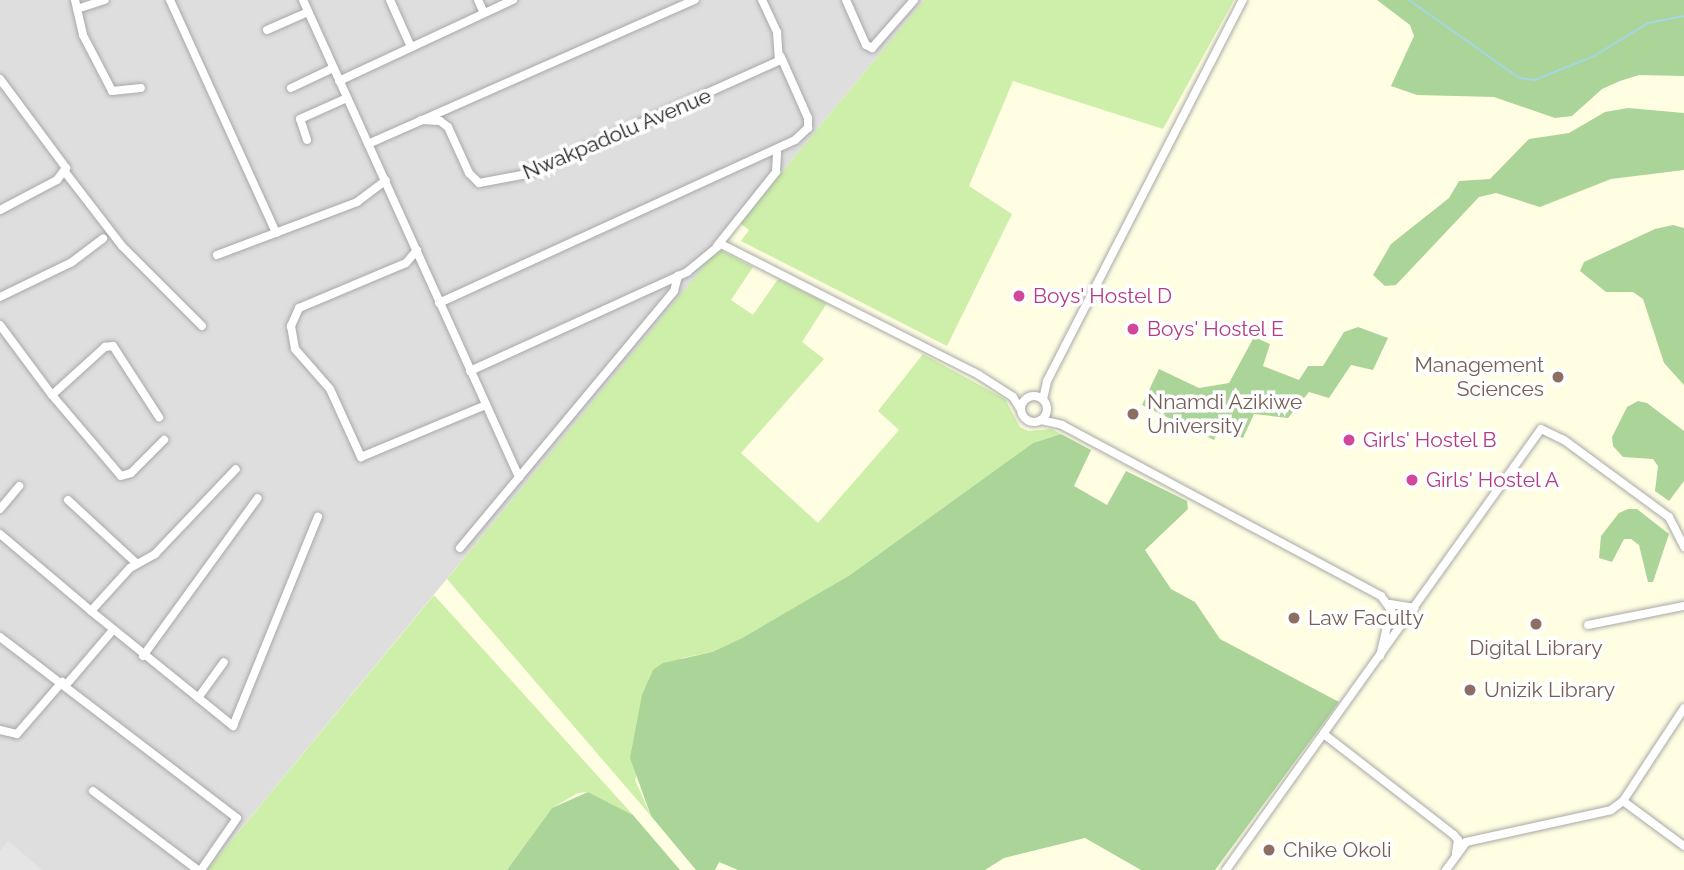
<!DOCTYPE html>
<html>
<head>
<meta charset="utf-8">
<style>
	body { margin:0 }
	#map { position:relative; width:1684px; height:870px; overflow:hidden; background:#f2eee7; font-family:Raleway,sans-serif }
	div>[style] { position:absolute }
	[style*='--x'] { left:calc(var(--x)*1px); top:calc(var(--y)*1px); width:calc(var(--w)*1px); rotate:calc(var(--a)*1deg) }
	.residential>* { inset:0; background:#dfdede }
	.education>* { inset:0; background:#fffee2 }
	.grass>* { inset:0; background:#cdefa9 }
	.forest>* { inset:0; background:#abd498 }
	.parking>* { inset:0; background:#e5e5e5 }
	.stream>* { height:2px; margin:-1px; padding:0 1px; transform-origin:1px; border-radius:1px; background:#a4d6e3 }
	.roads { filter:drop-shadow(0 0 2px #a8a8a8) drop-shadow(0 0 2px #a8a8a8) }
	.minor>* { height:8px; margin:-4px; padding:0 4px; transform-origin:4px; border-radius:4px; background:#fff }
	.minor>.ring { margin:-4px; padding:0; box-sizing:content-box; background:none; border:8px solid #fff; border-radius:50% }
	.dots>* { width:19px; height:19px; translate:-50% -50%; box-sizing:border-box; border:4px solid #fff; border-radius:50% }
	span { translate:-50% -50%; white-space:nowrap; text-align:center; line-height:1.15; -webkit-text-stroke:7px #fff; paint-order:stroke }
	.street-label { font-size:21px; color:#212121 }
	.hotel-label { font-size:21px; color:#b23c85 }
	.left { translate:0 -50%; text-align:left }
	.education-label { font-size:21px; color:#785e54 }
	.right { translate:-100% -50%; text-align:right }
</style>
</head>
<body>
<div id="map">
	<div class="residential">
		<i style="clip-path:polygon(0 0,924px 0,207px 870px,0 870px)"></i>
	</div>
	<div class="education">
		<i style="clip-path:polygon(924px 0,1684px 0,1684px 870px,207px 870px)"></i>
	</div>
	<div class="grass">
		<i style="clip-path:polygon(924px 0,1234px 0,1163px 129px,1013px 81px,969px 186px,1012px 214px,947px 346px,741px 241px,749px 230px,740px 223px)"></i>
		<i style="clip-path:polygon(718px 249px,753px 267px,731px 300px,753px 315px,778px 279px,827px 303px,802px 342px,824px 359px,741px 453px,818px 523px,899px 430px,878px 411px,923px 354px,1005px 399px,1020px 427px,1028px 431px,1051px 429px,1061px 434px,1033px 443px,850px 575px,742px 638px,712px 652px,682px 658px,635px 780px,651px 816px,447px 579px)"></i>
		<i style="clip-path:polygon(434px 595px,633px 815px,588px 792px,578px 793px,552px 808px,507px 870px,207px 870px)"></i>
	</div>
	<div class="forest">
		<i style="clip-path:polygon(1377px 0,1684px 0,1684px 76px,1639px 75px,1620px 81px,1602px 89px,1572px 116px,1555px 118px,1494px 97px,1417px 95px,1391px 86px,1414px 36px,1410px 25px)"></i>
		<i style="clip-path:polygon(1628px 108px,1684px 113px,1684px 170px,1611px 179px,1540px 207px,1496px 193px,1479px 197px,1396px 285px,1385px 286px,1373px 275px,1391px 244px,1449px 198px,1459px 181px,1490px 179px,1529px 139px,1569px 133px,1605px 112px)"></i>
		<i style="clip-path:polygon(1673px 225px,1684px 228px,1684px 385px,1664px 363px,1643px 299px,1633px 292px,1606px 292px,1580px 271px,1584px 262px,1655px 229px)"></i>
		<i style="clip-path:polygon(1358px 327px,1388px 338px,1373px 370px,1351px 365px,1329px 398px,1309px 392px,1288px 418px,1254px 414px,1243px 438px,1220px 429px,1214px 440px,1142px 405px,1159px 369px,1199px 388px,1229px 383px,1254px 337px,1270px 344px,1263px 366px,1299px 380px,1308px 366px,1323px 366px,1344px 332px)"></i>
		<i style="clip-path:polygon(1638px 401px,1647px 403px,1684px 431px,1684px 481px,1669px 501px,1655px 491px,1658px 466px,1653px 459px,1623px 457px,1613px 446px,1612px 437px,1627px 407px)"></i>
		<i style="clip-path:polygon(1061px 434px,1091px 450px,1074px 486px,1107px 505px,1126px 471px,1187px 501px,1188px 509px,1145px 550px,1171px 589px,1195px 602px,1220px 639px,1339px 702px,1215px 870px,1141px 870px,1085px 838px,1004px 858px,985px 870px,738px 870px,719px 862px,715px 870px,696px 870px,651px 816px,630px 758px,642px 695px,653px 670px,663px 663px,712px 652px,742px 638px,850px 575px,1033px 443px)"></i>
		<i style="clip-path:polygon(1628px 509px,1637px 509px,1669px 534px,1653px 582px,1648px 582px,1639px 545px,1631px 539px,1624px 539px,1612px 562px,1599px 558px,1601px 536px,1619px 513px)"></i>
		<i style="clip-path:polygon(588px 792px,633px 815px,680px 870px,507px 870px,552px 808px)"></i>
	</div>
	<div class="parking">
		<i style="clip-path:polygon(8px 841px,42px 870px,0 870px,0 851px)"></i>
	</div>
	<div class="stream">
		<i style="--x:1409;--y:0;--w:135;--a:35.3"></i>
		<i style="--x:1519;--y:78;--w:16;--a:7"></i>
		<i style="--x:1535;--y:80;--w:64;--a:-22.1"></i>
		<i style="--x:1594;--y:56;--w:63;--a:-31.4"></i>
		<i style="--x:1648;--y:23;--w:37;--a:-11"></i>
	</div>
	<div class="roads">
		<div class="minor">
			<i style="--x:75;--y:0;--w:36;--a:77"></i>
			<i style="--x:83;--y:35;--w:63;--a:62.6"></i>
			<i style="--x:112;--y:91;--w:29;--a:-6"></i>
			<i style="--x:170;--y:0;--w:256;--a:65.5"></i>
			<i style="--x:303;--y:0;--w:524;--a:65.64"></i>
			<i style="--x:390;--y:0;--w:51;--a:65.9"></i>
			<i style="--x:478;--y:0;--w:14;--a:65"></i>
			<i style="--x:846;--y:0;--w:49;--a:66"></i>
			<i style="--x:866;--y:45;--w:7;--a:27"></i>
			<i style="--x:872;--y:48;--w:64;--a:-48.8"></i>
			<i style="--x:77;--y:9;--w:29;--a:-18"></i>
			<i style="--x:267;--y:30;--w:45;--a:-23.7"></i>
			<i style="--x:0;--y:79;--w:111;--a:53.4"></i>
			<i style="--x:66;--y:168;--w:15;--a:127"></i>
			<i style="--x:57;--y:180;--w:64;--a:152.2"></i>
			<i style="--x:339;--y:81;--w:192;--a:-25"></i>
			<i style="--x:291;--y:88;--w:47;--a:-25.5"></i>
			<i style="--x:421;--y:120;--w:19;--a:3"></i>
			<i style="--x:440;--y:121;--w:10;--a:37"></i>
			<i style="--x:448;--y:127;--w:51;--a:65.5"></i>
			<i style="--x:469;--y:173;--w:14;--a:45"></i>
			<i style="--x:479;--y:183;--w:49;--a:-10.6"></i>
			<i style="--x:527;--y:174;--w:276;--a:-24.2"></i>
			<i style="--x:779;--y:61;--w:29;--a:-94"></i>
			<i style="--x:777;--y:32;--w:35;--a:-115"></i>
			<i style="--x:307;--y:140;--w:22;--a:-108"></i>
			<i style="--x:300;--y:119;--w:51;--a:-24.1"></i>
			<i style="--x:368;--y:144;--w:357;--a:-23.8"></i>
			<i style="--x:65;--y:172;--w:93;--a:52.4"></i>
			<i style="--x:122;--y:246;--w:113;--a:45"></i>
			<i style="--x:717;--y:246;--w:95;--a:-51.4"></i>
			<i style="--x:776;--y:172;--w:20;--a:-87"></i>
			<i style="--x:417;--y:250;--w:17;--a:130"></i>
			<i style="--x:406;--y:263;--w:116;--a:157.2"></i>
			<i style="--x:299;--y:308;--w:20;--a:114"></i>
			<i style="--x:291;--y:326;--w:23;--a:80"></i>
			<i style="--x:295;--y:349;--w:53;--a:48.8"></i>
			<i style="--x:330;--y:389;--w:75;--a:65.5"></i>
			<i style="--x:361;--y:457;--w:135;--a:-22.6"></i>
			<i style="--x:217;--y:255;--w:150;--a:-20.7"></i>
			<i style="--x:357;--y:202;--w:36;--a:-37"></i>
			<i style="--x:0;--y:297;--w:80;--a:-25.9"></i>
			<i style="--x:72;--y:262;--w:39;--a:-37"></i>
			<i style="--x:439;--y:303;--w:392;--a:-24.6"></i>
			<i style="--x:795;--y:140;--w:18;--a:-43"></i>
			<i style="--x:808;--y:128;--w:10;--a:-90"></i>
			<i style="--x:808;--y:118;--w:67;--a:-113.9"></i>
			<i style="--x:0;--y:325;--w:87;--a:53.4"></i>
			<i style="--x:52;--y:395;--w:72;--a:-42.2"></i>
			<i style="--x:105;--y:347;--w:8;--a:-7"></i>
			<i style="--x:113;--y:346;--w:85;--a:57.1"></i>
			<i style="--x:470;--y:371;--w:239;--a:-24.5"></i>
			<i style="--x:687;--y:272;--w:44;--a:-39.5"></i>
			<i style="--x:721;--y:244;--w:289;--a:26.9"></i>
			<i style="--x:979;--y:375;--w:40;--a:32.9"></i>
			<i style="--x:1013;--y:397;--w:13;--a:58"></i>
			<i style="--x:52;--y:395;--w:106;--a:49.6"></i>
			<i style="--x:121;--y:476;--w:10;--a:-17"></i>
			<i style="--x:131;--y:473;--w:47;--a:-45"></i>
			<i class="ring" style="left:1021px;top:396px;width:18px;height:18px"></i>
			<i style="--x:1043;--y:399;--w:18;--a:-77"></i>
			<i style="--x:1047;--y:381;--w:428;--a:-62.8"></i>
			<i style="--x:1041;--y:420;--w:22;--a:13"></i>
			<i style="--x:1062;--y:425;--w:362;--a:28.2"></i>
			<i style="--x:1381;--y:596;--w:17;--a:54"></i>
			<i style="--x:1391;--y:610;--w:47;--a:103.4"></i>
			<i style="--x:68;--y:500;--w:93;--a:42.8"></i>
			<i style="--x:0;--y:509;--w:30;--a:-50"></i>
			<i style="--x:0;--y:534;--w:119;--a:40.2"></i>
			<i style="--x:91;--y:611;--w:58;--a:-47.8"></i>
			<i style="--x:130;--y:568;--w:29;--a:-29"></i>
			<i style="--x:155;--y:554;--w:117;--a:-46.4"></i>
			<i style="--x:460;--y:548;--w:334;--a:-50.2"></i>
			<i style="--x:674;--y:291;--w:16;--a:-75"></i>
			<i style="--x:1390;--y:604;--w:25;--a:9"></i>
			<i style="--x:91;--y:611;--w:183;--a:39"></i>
			<i style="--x:233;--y:726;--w:226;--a:-67.9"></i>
			<i style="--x:1588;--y:625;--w:98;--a:-11.2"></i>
			<i style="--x:0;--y:637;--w:298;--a:37.4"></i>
			<i style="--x:237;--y:818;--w:63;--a:124.7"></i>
			<i style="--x:143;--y:656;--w:195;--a:-54"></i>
			<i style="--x:66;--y:685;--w:72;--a:-49.5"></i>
			<i style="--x:198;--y:698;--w:44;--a:-54.2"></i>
			<i style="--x:0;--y:730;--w:17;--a:13"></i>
			<i style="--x:17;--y:734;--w:69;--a:-49.1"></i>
			<i style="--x:1325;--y:735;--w:163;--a:37.8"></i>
			<i style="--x:1454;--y:835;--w:6;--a:51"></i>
			<i style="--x:1458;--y:840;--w:13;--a:99"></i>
			<i style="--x:93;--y:791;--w:131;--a:37"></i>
			<i style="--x:1623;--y:801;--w:76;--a:36.4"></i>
			<i style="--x:1226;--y:870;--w:542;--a:-54.46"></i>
			<i style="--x:1541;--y:429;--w:25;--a:26"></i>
			<i style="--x:1564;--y:440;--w:130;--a:36.3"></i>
			<i style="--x:1669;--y:517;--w:34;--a:63"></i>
			<i style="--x:1446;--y:870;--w:34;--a:-54"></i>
			<i style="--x:1466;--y:842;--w:148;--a:-12.4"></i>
			<i style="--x:1611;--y:810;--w:15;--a:-37"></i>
			<i style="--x:1623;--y:801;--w:111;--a:-56.7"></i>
		</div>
	</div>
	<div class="dots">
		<i style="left:1019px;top:296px;background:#d1479c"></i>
		<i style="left:1133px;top:329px;background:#d1479c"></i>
		<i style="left:1558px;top:377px;background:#8d6e63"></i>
		<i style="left:1133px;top:414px;background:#8d6e63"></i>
		<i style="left:1349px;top:440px;background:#d1479c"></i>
		<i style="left:1412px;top:480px;background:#d1479c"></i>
		<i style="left:1294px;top:618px;background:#8d6e63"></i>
		<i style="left:1536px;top:624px;background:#8d6e63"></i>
		<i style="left:1470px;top:690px;background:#8d6e63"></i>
		<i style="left:1269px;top:850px;background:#8d6e63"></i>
	</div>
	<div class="street-label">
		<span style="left:617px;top:134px;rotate:-23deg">Nwakpadolu Avenue</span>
	</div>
	<div class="hotel-label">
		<span class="left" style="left:1033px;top:296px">Boys' Hostel D</span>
		<span class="left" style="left:1147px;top:329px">Boys' Hostel E</span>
		<span class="left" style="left:1363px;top:440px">Girls' Hostel B</span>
		<span class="left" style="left:1426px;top:480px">Girls' Hostel A</span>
	</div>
	<div class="education-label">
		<span class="right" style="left:1544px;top:377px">Management<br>Sciences</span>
		<span class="left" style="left:1147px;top:414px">Nnamdi Azikiwe<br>University</span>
		<span class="left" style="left:1308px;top:618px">Law Faculty</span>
		<span style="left:1536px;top:648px">Digital Library</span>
		<span class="left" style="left:1484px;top:690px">Unizik Library</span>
		<span class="left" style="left:1283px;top:850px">Chike Okoli</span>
	</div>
</div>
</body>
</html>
